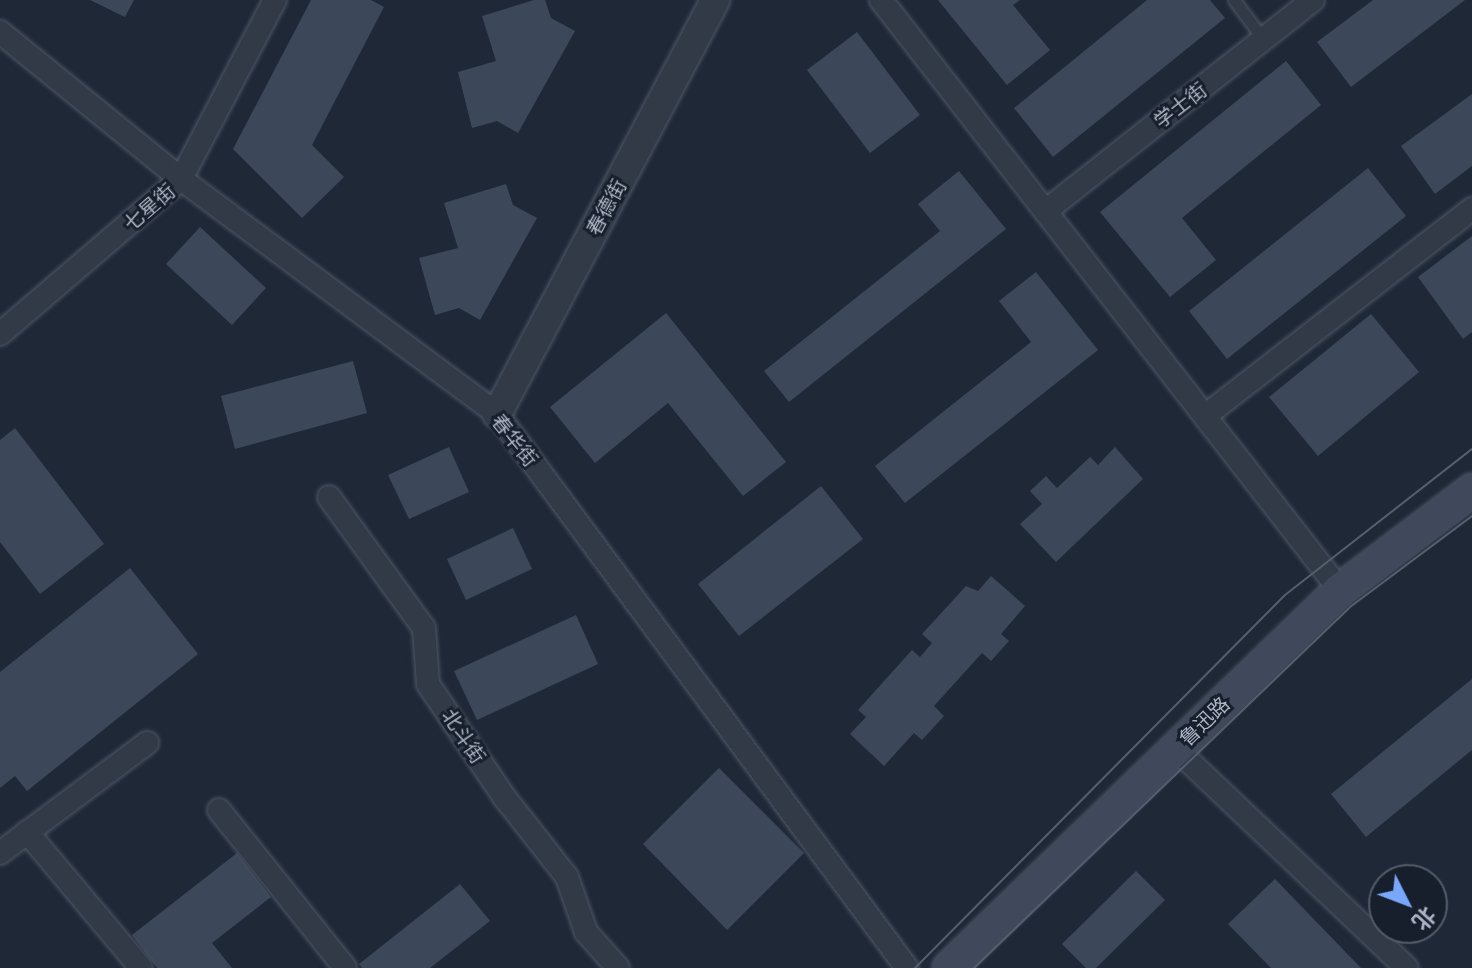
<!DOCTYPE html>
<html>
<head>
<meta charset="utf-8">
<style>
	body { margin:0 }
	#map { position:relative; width:1472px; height:968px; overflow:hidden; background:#1e2837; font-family:Quicksand,"Noto Sans SC",sans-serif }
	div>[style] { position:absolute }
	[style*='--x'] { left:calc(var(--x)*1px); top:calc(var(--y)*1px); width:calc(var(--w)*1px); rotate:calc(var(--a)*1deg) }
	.building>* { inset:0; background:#3c485a }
	.roads { filter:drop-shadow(0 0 2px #4f5766) drop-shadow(0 0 2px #4f5766) }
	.service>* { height:11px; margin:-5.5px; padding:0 5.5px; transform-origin:5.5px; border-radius:5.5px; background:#323a47 }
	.minor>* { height:22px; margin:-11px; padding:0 11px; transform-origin:11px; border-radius:11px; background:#323a47 }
	.tertiary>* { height:28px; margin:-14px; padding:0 14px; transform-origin:14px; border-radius:14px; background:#323a47 }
	.secondary>* { height:32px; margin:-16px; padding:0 16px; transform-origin:16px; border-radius:16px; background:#40495b }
	.tram>* { height:2px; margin:-1px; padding:0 1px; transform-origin:1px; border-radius:1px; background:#535e6f }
	span { translate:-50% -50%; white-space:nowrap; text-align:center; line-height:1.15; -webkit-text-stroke:6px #181f2c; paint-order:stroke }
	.street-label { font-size:20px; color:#acb4c5 }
	.north { position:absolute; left:1368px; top:864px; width:80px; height:80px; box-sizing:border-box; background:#181f2c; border:2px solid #535b69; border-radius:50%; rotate:132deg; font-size:22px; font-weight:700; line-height:32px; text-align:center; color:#acb4c5 }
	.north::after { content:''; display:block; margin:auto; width:28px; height:36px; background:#79a7fc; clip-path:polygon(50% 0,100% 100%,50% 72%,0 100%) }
</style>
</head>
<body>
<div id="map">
	<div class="building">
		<i style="clip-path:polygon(90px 0,134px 0,125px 17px)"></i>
		<i style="clip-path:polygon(311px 0,371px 0,384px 7px,312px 145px,344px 177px,302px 218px,233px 149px)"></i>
		<i style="clip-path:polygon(534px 0,545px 0,551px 18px,575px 31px,518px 133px,497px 121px,472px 128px,458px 72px,496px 61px,482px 16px)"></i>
		<i style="clip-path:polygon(938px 0,1020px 0,1013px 5px,1050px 50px,1007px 85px)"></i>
		<i style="clip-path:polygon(1147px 0,1210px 0,1225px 18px,1053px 157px,1014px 108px)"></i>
		<i style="clip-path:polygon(1373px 0,1465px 0,1351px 87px,1317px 42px)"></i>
		<i style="clip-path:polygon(857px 32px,920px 115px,870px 153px,807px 70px)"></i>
		<i style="clip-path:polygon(1286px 61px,1321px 105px,1182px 218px,1216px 260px,1170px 297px,1100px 212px)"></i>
		<i style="clip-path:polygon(1472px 94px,1472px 166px,1435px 194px,1401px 146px)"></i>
		<i style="clip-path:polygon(1368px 168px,1406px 216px,1227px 359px,1189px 311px)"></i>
		<i style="clip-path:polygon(959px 171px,1006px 229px,789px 402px,764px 371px,940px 231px,918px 204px)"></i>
		<i style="clip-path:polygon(506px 184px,513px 205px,537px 218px,480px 320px,459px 308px,435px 315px,419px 258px,458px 248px,444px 203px)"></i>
		<i style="clip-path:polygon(200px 227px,266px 288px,232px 325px,166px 264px)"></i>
		<i style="clip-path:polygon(1472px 236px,1472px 332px,1463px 339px,1418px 277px)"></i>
		<i style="clip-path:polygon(1036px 272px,1098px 350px,905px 503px,875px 466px,1031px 342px,999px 301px)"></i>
		<i style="clip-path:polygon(666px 313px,786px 462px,743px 496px,668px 403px,595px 463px,550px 407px)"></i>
		<i style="clip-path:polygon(1371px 314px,1419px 372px,1318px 456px,1269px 397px)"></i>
		<i style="clip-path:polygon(353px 361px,367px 413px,235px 449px,221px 396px)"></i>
		<i style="clip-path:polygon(15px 428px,104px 544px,40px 594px,0 542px,0 440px)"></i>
		<i style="clip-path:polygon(449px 447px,469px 492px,409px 519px,388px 475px)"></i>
		<i style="clip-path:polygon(1115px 447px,1143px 479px,1056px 562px,1020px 524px,1042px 504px,1030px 491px,1046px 476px,1057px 488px,1090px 457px,1098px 465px)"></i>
		<i style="clip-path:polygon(821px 486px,863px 539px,739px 636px,698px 584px)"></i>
		<i style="clip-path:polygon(513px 528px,532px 569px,466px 600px,447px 559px)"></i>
		<i style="clip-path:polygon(130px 568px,198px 654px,27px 791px,15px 776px,0 788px,0 672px)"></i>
		<i style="clip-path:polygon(991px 576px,1025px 606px,1001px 634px,1009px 641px,991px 661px,982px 653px,934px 706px,944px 716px,922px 740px,914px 733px,884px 766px,850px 734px,866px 717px,858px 710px,912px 650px,920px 657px,932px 643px,922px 634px,966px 586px,978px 591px)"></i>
		<i style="clip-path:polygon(576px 615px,598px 664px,477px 720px,454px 671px)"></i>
		<i style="clip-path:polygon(1472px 679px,1472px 750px,1366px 837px,1331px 794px)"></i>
		<i style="clip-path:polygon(719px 768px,804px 853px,727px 930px,643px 844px)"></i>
		<i style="clip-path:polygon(237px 853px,271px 897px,212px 943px,232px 968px,157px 968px,132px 935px)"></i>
		<i style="clip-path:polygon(1136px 871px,1165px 900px,1096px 968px,1086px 968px,1062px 944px)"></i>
		<i style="clip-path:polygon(1275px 879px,1361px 968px,1271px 968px,1228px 924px)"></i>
		<i style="clip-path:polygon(460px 884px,490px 921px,430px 968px,362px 968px,359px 964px)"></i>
	</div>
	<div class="roads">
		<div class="service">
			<i style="--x:1234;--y:0;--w:49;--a:53.4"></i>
		</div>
		<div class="minor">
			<i style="--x:881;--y:0;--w:748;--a:52.12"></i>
			<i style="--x:0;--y:32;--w:233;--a:39.1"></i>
			<i style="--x:181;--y:179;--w:394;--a:36.6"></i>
			<i style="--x:497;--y:414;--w:689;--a:53.5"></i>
			<i style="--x:1047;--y:210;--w:339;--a:-38.3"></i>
			<i style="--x:0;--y:334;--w:238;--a:-40.6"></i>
			<i style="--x:181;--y:179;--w:202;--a:-62.3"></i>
			<i style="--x:1205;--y:416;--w:338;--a:-37.8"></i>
			<i style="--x:329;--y:497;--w:162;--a:54.1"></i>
			<i style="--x:424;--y:628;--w:56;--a:85.9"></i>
			<i style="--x:428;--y:684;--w:138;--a:56"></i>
			<i style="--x:505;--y:798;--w:100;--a:51.9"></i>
			<i style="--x:567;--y:877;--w:58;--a:70.9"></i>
			<i style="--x:586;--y:932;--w:48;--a:48.4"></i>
			<i style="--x:1176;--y:749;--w:318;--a:43.5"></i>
			<i style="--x:219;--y:810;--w:202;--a:51.4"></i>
			<i style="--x:27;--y:832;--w:177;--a:50"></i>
			<i style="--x:0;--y:853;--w:184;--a:-36.8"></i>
		</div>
		<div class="tertiary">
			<i style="--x:497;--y:414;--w:468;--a:-62.2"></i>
		</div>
		<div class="secondary">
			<i style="--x:949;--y:968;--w:544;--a:-44.03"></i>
			<i style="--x:1340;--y:590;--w:166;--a:-37.1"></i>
		</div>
	</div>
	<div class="tram">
		<i style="--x:915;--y:968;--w:525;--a:-45.23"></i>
		<i style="--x:1285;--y:595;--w:237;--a:-38"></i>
		<i style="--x:974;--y:968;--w:521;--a:-43.83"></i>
		<i style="--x:1350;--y:607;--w:152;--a:-36.7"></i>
	</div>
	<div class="street-label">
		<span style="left:1180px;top:105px;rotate:-38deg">学士街</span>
		<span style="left:149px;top:207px;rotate:-41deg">七星街</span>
		<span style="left:606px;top:207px;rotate:-62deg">春德街</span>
		<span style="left:515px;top:440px;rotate:51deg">春华街</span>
		<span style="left:1204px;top:721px;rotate:-44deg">鲁迅路</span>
		<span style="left:464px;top:736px;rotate:56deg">北斗街</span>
	</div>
	<div class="north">北</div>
</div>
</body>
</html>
